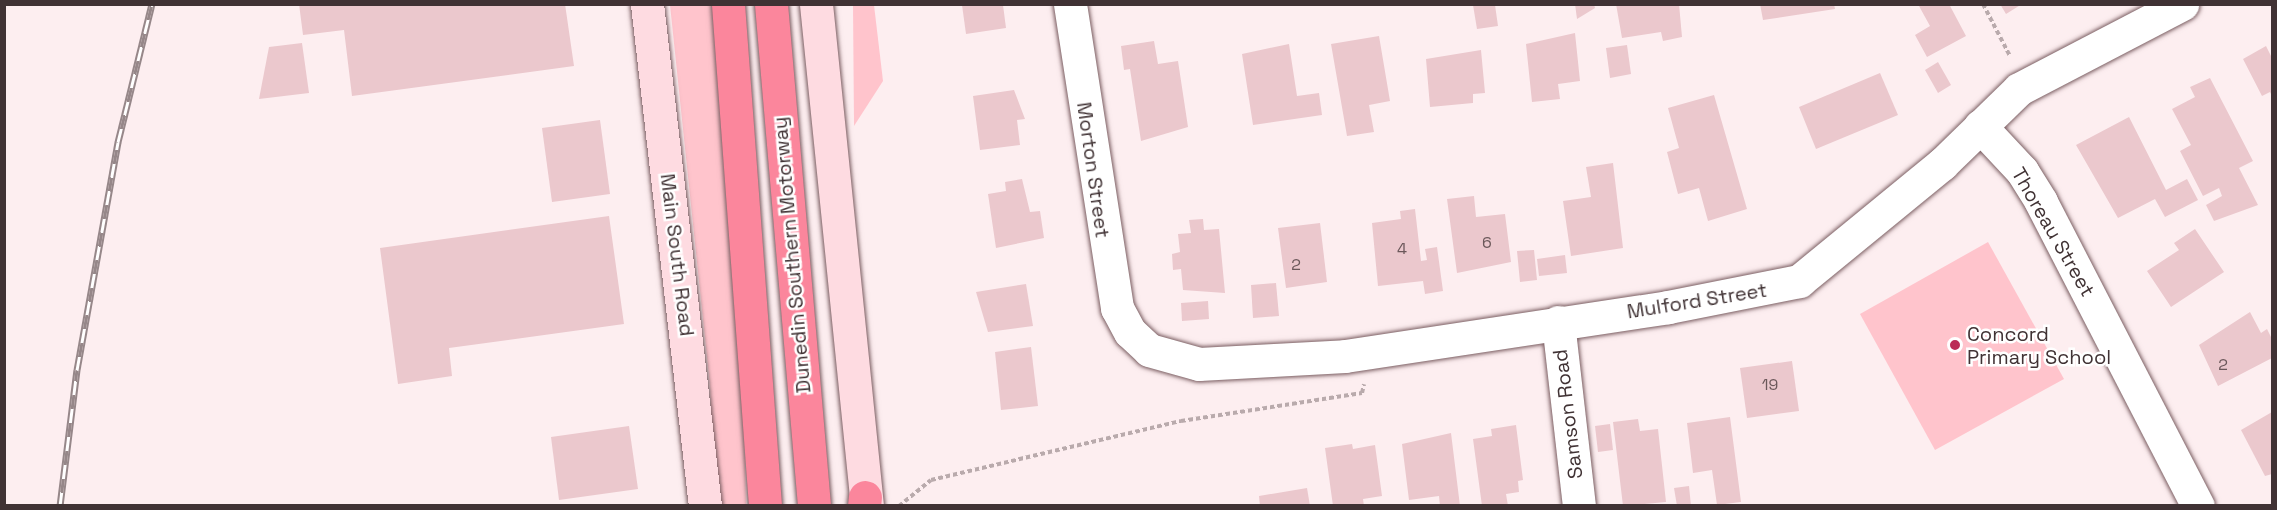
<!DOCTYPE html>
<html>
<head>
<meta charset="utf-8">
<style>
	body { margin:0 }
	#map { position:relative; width:2277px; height:510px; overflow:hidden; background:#fdeef0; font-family:"Space Grotesk",sans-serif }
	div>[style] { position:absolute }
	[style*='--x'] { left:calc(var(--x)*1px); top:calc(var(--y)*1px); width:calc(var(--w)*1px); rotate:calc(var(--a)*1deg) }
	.green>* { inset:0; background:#ffc4cc }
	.building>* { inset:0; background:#ebc8cd }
	.path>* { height:4px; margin-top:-2px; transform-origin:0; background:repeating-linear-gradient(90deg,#b9aaac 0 4.5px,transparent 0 7.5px) }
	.roads { filter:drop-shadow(0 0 2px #7b5e62) drop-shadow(0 0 2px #7b5e62) }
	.minor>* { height:33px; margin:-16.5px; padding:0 16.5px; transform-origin:16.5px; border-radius:16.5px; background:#fff }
	.secondary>* { height:33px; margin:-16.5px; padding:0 16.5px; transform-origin:16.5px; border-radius:16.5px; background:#fedbe1 }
	.motorway>* { height:33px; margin:-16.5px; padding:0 16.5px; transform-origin:16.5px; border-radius:16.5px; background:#fb869c }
	.rail>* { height:7px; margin-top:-3.5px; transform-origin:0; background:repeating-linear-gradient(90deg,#fff 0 14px,#968789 0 28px); box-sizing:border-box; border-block:2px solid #968789 }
	.dots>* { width:16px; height:16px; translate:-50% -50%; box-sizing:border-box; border:3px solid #fff; border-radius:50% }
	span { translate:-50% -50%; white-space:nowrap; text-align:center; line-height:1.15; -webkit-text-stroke:5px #fff; paint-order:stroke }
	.number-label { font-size:16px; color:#6b585a }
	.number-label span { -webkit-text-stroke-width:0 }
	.street-label { font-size:20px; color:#403234 }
	.poi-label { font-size:20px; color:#403234 }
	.left { translate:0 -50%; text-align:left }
	.frame { position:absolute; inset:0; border:6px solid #403234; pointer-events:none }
</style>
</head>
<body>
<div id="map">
	<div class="green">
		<i style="clip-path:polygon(670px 5px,712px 5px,743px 383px,746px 505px,714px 505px,710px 386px)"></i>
		<i style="clip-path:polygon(853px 5px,874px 5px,883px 81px,854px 126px)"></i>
		<i style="clip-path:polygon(1988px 242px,2064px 379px,1935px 450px,1860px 314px)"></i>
	</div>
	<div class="building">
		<i style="clip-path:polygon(299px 4px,565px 4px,574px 66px,352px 96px,344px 30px,303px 35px)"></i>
		<i style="clip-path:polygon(1575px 4px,1594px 4px,1595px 8px,1577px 19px)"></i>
		<i style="clip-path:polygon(1616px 4px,1679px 4px,1682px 37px,1663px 41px,1661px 32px,1622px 38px)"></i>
		<i style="clip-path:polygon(1760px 4px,1834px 4px,1835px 9px,1763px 20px)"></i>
		<i style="clip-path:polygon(1949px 4px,1966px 36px,1927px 57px,1915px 35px,1930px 26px,1919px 6px)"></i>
		<i style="clip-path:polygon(2000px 4px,2022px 4px,2006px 14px)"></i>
		<i style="clip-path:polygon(962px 5px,1003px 5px,1006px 28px,966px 34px)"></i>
		<i style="clip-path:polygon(1473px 5px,1495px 5px,1498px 26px,1477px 29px)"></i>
		<i style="clip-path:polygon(1575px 33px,1580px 81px,1558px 84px,1560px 99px,1532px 102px,1526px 44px)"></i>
		<i style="clip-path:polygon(1379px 36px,1390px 101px,1369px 105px,1374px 132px,1347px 136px,1331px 44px)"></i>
		<i style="clip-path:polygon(1154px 41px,1158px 64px,1178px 61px,1188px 127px,1141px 141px,1130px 69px,1124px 70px,1121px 46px)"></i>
		<i style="clip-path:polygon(302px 43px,309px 93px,259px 99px,269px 47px)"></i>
		<i style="clip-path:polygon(1289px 44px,1297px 96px,1319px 93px,1322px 115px,1253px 125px,1242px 54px)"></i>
		<i style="clip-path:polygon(1627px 45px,1631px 74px,1610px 78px,1606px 48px)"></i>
		<i style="clip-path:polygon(2266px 46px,2272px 58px,2272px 96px,2270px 92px,2262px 96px,2243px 59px)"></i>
		<i style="clip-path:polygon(1481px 50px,1485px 93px,1473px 94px,1473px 103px,1430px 107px,1426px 59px)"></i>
		<i style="clip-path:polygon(1938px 62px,1951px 85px,1938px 93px,1925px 70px)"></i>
		<i style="clip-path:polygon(1880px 73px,1898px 115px,1816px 149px,1799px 107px)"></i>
		<i style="clip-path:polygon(2210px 78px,2253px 161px,2239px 168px,2258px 205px,2214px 221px,2206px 205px,2222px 196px,2219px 188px,2203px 196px,2180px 151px,2191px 145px,2172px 109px,2195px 97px,2190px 87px)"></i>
		<i style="clip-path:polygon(1014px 90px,1025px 119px,1017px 120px,1020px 145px,980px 150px,973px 96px)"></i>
		<i style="clip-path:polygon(1714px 95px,1747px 209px,1708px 221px,1699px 188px,1678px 194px,1667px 152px,1679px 148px,1668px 108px)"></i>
		<i style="clip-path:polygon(2129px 117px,2166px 190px,2187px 179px,2198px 200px,2165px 217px,2155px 199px,2118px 218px,2076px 145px)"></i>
		<i style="clip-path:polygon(600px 120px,610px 194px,552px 202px,542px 128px)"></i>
		<i style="clip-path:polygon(1613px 163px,1623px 248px,1571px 256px,1563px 201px,1591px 197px,1586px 167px)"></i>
		<i style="clip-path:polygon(1022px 179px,1030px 212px,1040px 211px,1044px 238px,996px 248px,988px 194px,1006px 191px,1005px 182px)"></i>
		<i style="clip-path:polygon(1474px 196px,1476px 217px,1505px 214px,1511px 262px,1457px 273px,1447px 199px)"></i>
		<i style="clip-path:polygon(1415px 209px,1421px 261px,1427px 260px,1425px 249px,1437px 247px,1443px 291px,1425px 294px,1423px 281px,1378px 286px,1372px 223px,1401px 219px,1400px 211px)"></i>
		<i style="clip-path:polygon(609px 216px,624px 324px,449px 348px,452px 376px,398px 384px,380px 248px)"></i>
		<i style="clip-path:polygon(1203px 219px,1204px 230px,1219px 229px,1225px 293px,1183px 290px,1181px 269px,1173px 270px,1172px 254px,1180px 252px,1178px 234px,1191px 233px,1189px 220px)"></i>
		<i style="clip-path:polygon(1320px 223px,1327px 282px,1286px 288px,1278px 228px)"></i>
		<i style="clip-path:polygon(2195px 229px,2224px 272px,2171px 307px,2147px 271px,2179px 250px,2174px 243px)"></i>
		<i style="clip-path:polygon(1534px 250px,1537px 280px,1520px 282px,1517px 251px)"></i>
		<i style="clip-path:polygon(1565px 255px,1567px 273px,1539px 276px,1537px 259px)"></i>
		<i style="clip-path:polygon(1276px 283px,1279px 316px,1253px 318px,1251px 285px)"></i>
		<i style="clip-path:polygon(1026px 284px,1033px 326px,988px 332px,976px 292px)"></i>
		<i style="clip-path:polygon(1208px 301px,1209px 319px,1182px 321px,1181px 303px)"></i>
		<i style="clip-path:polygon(2250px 312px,2261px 333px,2267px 329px,2272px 339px,2272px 358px,2218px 386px,2199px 345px)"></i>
		<i style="clip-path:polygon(1031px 347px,1038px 406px,1001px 410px,995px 352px)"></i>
		<i style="clip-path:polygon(1792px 361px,1799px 411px,1747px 418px,1740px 368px)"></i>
		<i style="clip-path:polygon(2272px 412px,2272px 474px,2265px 476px,2241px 430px)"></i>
		<i style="clip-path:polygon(1730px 417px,1741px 502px,1717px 505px,1712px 470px,1693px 473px,1687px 423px)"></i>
		<i style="clip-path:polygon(1638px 419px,1640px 431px,1658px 429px,1666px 502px,1623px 506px,1613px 422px)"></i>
		<i style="clip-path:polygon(1610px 424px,1613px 450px,1598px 452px,1595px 426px)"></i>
		<i style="clip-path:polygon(1516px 425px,1523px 480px,1518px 481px,1519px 492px,1506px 494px,1508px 506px,1482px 506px,1473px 439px,1492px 436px,1491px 429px)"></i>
		<i style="clip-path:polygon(629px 426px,638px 489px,559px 500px,551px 437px)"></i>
		<i style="clip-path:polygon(1451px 433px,1460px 506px,1440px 506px,1439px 496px,1409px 500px,1402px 444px)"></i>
		<i style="clip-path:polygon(1352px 444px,1353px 449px,1375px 445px,1382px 496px,1363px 499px,1364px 506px,1333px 506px,1325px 448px)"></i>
		<i style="clip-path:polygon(1689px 486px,1691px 506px,1677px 506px,1674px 488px)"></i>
		<i style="clip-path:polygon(1307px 488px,1310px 506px,1260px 506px,1259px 496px)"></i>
	</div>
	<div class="path">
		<i style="--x:1983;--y:4;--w:59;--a:62.6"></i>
		<i style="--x:899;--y:506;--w:41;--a:-39.1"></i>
		<i style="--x:931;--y:480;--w:257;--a:-13.3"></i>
		<i style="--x:1181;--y:421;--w:183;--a:-8.8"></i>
		<i style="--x:1362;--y:393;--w:9;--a:-77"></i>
	</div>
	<div class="roads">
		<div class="minor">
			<i style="--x:1070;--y:4;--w:308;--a:81.2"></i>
			<i style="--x:1117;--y:308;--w:27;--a:62"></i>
			<i style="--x:1130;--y:332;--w:26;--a:43"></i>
			<i style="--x:1149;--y:350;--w:52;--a:15.6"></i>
			<i style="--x:1199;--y:364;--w:146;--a:-3.1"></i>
			<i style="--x:1345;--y:356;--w:327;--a:-8.6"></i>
			<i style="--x:1668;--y:307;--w:134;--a:-11.2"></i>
			<i style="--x:1799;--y:281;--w:185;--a:-39.3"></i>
			<i style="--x:1942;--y:164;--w:107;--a:-44.2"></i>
			<i style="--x:2019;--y:89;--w:184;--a:-27.5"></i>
			<i style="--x:1980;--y:126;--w:62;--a:47"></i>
			<i style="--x:2022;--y:171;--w:36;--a:58"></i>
			<i style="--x:2041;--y:202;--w:342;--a:62.7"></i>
			<i style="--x:1558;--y:322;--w:185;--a:83.5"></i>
		</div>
		<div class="secondary">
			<i style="--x:647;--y:4;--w:505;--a:83.41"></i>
			<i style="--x:816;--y:4;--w:505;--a:84.2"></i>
		</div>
		<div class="motorway">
			<i style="--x:728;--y:4;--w:503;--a:85.78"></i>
			<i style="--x:771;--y:4;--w:504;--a:85.1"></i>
			<i style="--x:864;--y:506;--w:9;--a:-84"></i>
		</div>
	</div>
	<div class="rail">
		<i style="--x:60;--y:506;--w:137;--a:-82.9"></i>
		<i style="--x:77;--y:370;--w:232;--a:-79.8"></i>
		<i style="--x:118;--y:142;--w:142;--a:-76.2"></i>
	</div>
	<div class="dots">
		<i style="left:1955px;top:345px;background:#bb2c56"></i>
	</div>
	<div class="number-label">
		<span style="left:1487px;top:243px">6</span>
		<span style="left:1402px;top:249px">4</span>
		<span style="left:1296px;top:265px">2</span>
		<span style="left:2223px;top:365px">2</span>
		<span style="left:1770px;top:385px">19</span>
	</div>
	<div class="street-label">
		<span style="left:1093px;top:170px;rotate:82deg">Morton Street</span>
		<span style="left:2053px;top:232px;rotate:60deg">Thoreau Street</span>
		<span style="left:677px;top:255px;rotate:83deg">Main South Road</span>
		<span style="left:792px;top:255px;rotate:-95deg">Dunedin Southern Motorway</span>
		<span style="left:1697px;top:301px;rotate:-9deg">Mulford Street</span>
		<span style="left:1568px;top:414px;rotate:-97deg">Samson Road</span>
	</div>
	<div class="poi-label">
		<span class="left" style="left:1967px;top:346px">Concord<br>Primary School</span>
	</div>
	<div class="frame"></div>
</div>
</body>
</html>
